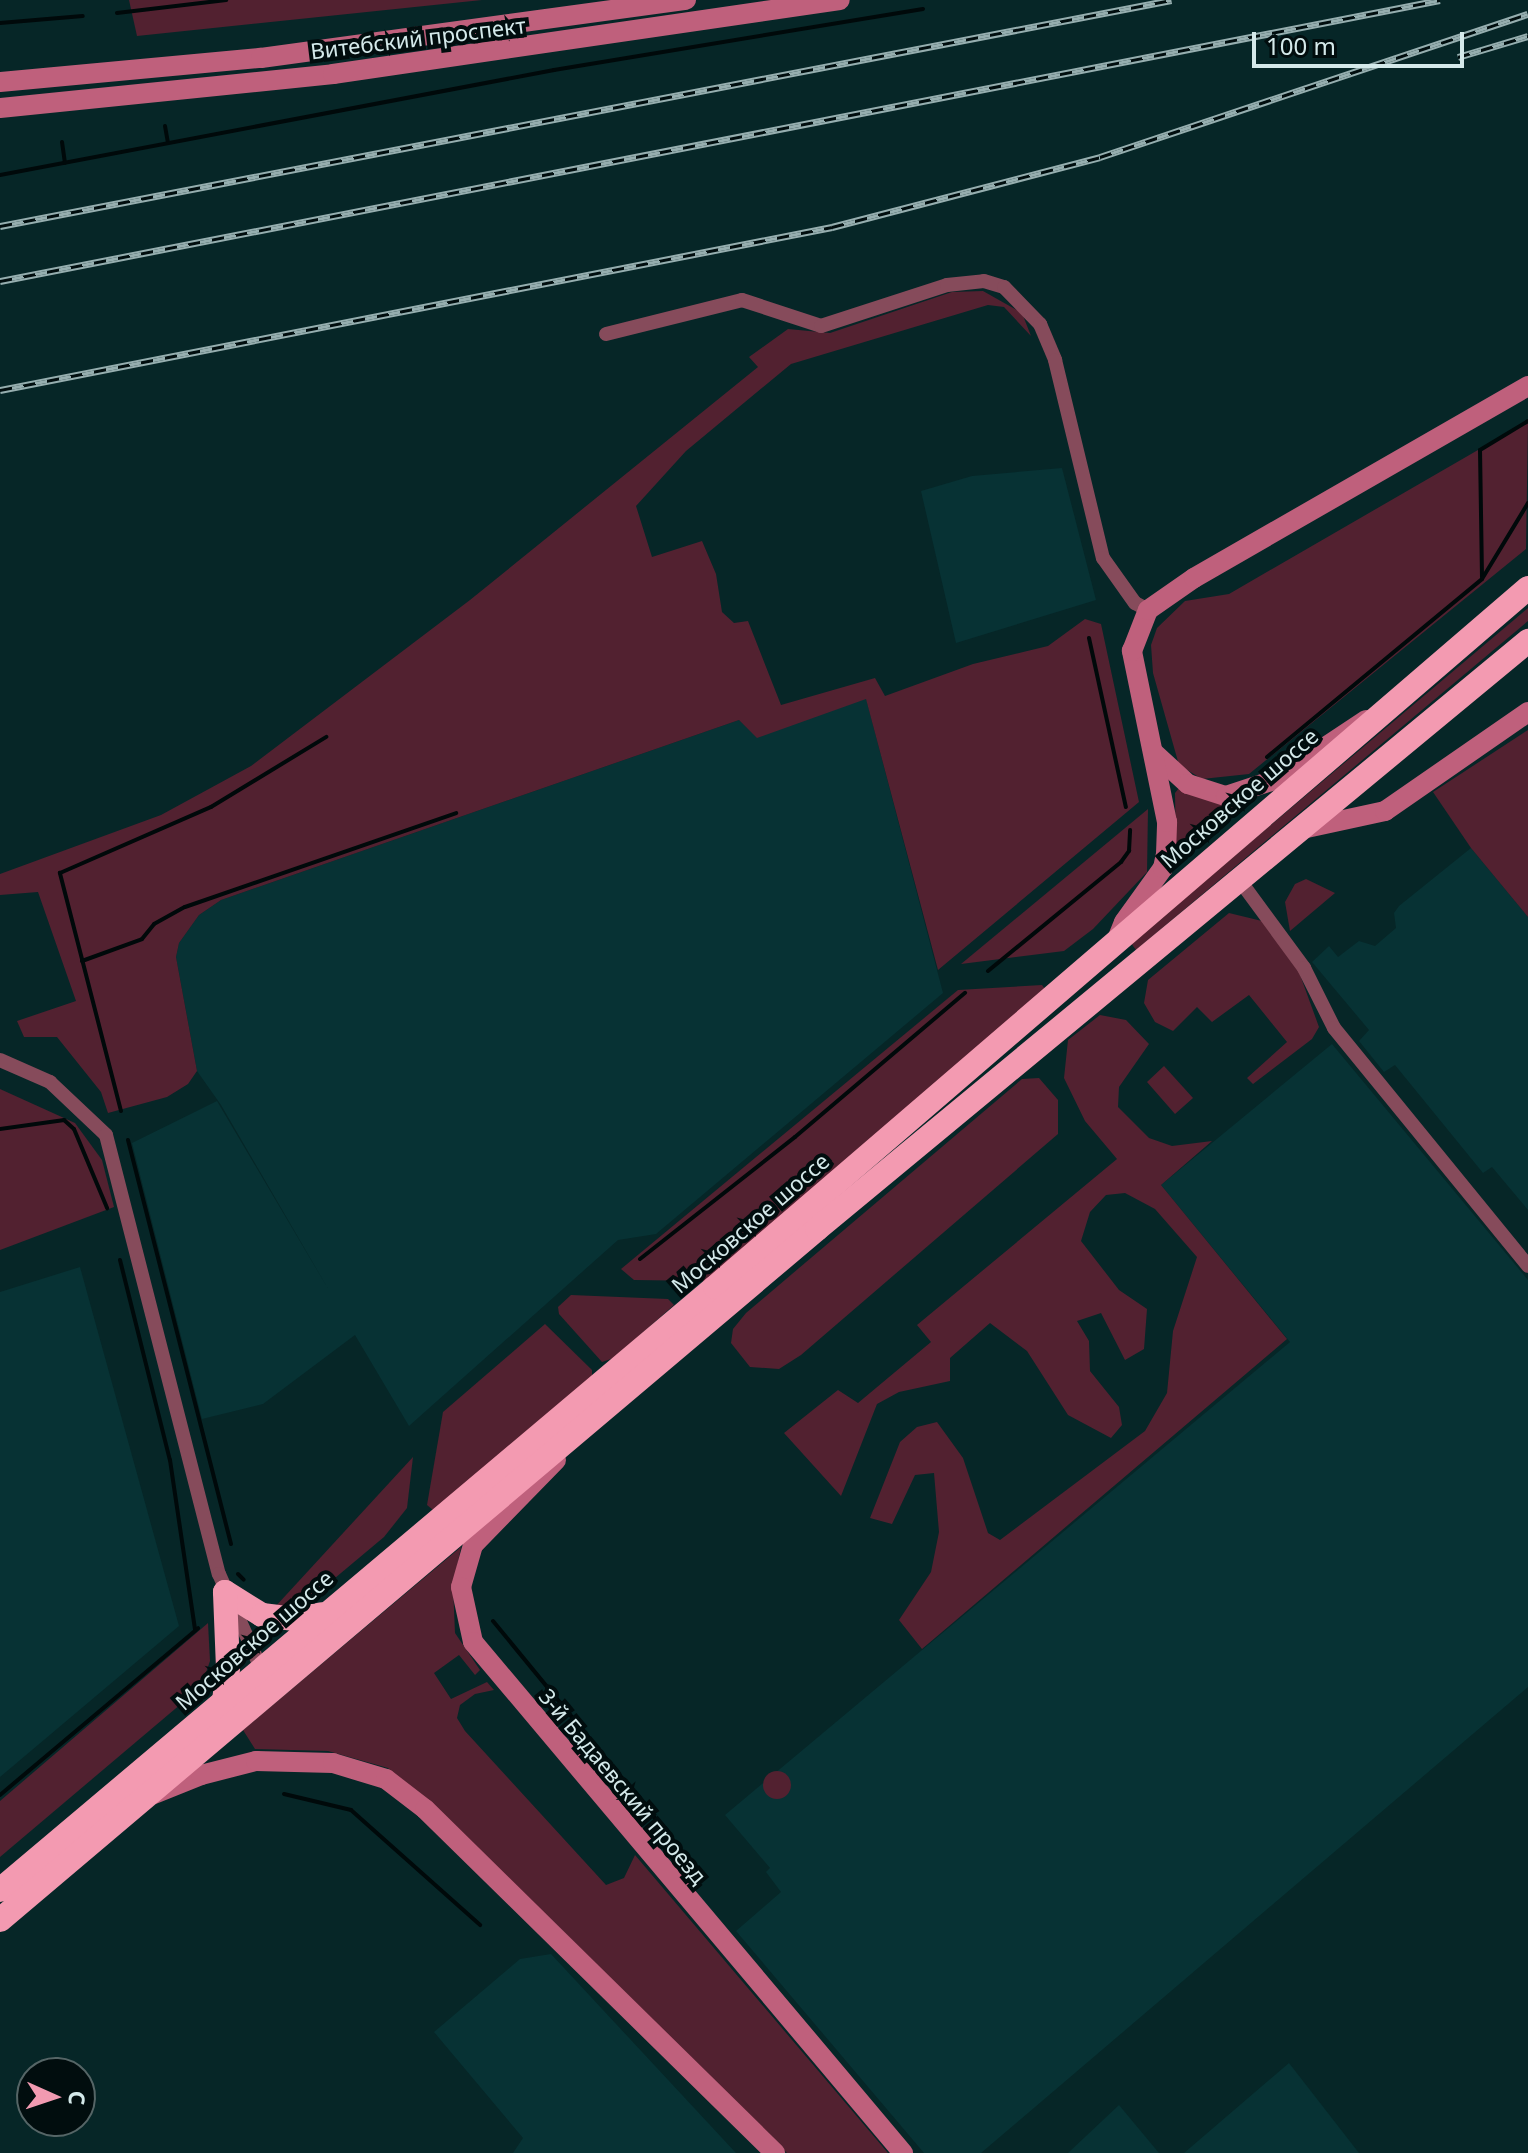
<!DOCTYPE html>
<html>
<head>
<meta charset="utf-8">
<style>
	body { margin:0 }
	#map { position:relative; width:1528px; height:2153px; overflow:hidden; background:#062627; font-family:"Noto Sans",sans-serif }
	div>[style] { position:absolute }
	[style*='--x'] { left:calc(var(--x)*1px); top:calc(var(--y)*1px); width:calc(var(--w)*1px); rotate:calc(var(--a)*1deg) }
	.built>* { inset:0; background:#073234 }
	.green>* { inset:0; background:#522130 }
	.round { border-radius:50% }
	.stream>* { height:4px; margin:-2px; padding:0 2px; transform-origin:2px; border-radius:2px; background:#00090a }
	.street>* { height:14px; margin:-7px; padding:0 7px; transform-origin:7px; border-radius:7px; background:#864b5b }
	.secondary>* { height:20px; margin:-10px; padding:0 10px; transform-origin:10px; border-radius:10px; background:#bf607c }
	.highway>* { height:24px; margin:-12px; padding:0 12px; transform-origin:12px; border-radius:12px; background:#f39ab1 }
	.rail>* { height:7px; margin-top:-3.5px; transform-origin:0; background:repeating-linear-gradient(90deg,#010d0e 0 12px,#96aeaf 0 24px); box-sizing:border-box; border-block:2px solid #96aeaf }
	span { translate:-50% -50%; white-space:nowrap; text-align:center; line-height:1.15; -webkit-text-stroke:8px #010d0e; paint-order:stroke }
	.street-label { font-size:22px; color:#d4e9ea }
	.north { position:absolute; left:16px; top:2057px; width:80px; height:80px; box-sizing:border-box; background:#010d0e; border:2px solid #556566; border-radius:50%; rotate:93deg; font-size:22px; font-weight:700; line-height:32px; text-align:center; color:#d4e9ea }
	.north::after { content:''; display:block; margin:auto; width:28px; height:36px; background:#f19ab1; clip-path:polygon(50% 0,100% 100%,50% 72%,0 100%) }
	.scale { position:absolute; left:1252px; top:32px; width:212px; height:36px; box-sizing:border-box; border:4px solid #d4e9ea; border-top:0; padding-left:10px; font-size:24px; line-height:28px; white-space:nowrap; color:#d4e9ea; -webkit-text-stroke:6px #010d0e; paint-order:stroke }
</style>
</head>
<body>
<div id="map">
	<div class="built">
		<i style="clip-path:polygon(1062px 468px,1096px 600px,956px 643px,921px 491px,972px 476px)"></i>
		<i style="clip-path:polygon(866px 698px,943px 993px,656px 1234px,618px 1240px,409px 1426px,355px 1335px,263px 1404px,202px 1419px,132px 1143px,217px 1101px,330px 1292px,221px 1105px,197px 1071px,176px 957px,179px 943px,199px 915px,221px 900px,739px 720px,757px 737px)"></i>
		<i style="clip-path:polygon(1471px 848px,1528px 917px,1528px 1210px,1492px 1167px,1483px 1173px,1395px 1065px,1384px 1072px,1359px 1041px,1369px 1030px,1312px 962px,1329px 946px,1338px 957px,1359px 941px,1375px 946px,1396px 928px,1394px 913px,1399px 906px)"></i>
		<i style="clip-path:polygon(1332px 1044px,1528px 1280px,1528px 1687px,981px 2153px,924px 2153px,736px 1931px,781px 1892px,766px 1872px,770px 1868px,725px 1815px,1290px 1342px,1161px 1185px)"></i>
		<i style="clip-path:polygon(80px 1267px,179px 1626px,0 1777px,0 1292px)"></i>
		<i style="clip-path:polygon(551px 1954px,736px 2153px,513px 2153px,523px 2138px,434px 2032px,520px 1959px)"></i>
		<i style="clip-path:polygon(1289px 2063px,1359px 2153px,1184px 2153px)"></i>
		<i style="clip-path:polygon(1119px 2105px,1159px 2153px,1068px 2153px)"></i>
	</div>
	<div class="green">
		<i style="clip-path:polygon(129px 0,482px 0,137px 36px)"></i>
		<i style="clip-path:polygon(983px 291px,1022px 313px,1031px 336px,1004px 307px,988px 305px,791px 364px,686px 451px,636px 506px,652px 557px,702px 541px,716px 574px,722px 612px,734px 623px,748px 621px,781px 705px,875px 678px,885px 696px,973px 664px,1048px 646px,1085px 619px,1101px 624px,1139px 802px,938px 970px,866px 699px,757px 738px,739px 720px,221px 900px,199px 915px,179px 943px,176px 957px,197px 1071px,188px 1084px,167px 1097px,108px 1113px,101px 1092px,57px 1037px,24px 1037px,17px 1021px,76px 1001px,38px 892px,0 895px,0 874px,161px 815px,251px 766px,470px 600px,758px 367px,749px 357px,788px 329px,830px 333px,952px 292px)"></i>
		<i style="clip-path:polygon(1528px 421px,1526px 549px,1249px 774px,1202px 779px,1179px 765px,1153px 673px,1151px 645px,1157px 628px,1185px 601px,1229px 594px)"></i>
		<i style="clip-path:polygon(1528px 608px,1528px 621px,1136px 950px,1131px 943px)"></i>
		<i style="clip-path:polygon(1528px 730px,1528px 917px,1471px 848px,1433px 792px)"></i>
		<i style="clip-path:polygon(1179px 788px,1226px 804px,1240px 803px,1241px 810px,1180px 862px,1176px 861px,1175px 793px)"></i>
		<i style="clip-path:polygon(1148px 809px,1147px 872px,1093px 929px,1064px 951px,961px 964px)"></i>
		<i style="clip-path:polygon(1306px 879px,1335px 893px,1290px 931px,1285px 902px,1295px 884px)"></i>
		<i style="clip-path:polygon(1229px 913px,1266px 922px,1299px 972px,1319px 1027px,1312px 1039px,1253px 1084px,1247px 1078px,1287px 1042px,1249px 995px,1212px 1022px,1197px 1007px,1173px 1031px,1155px 1022px,1144px 1003px,1148px 980px)"></i>
		<i style="clip-path:polygon(1042px 985px,1045px 989px,707px 1281px,634px 1280px,621px 1269px,958px 990px)"></i>
		<i style="clip-path:polygon(1100px 1015px,1126px 1020px,1149px 1044px,1119px 1087px,1118px 1107px,1149px 1138px,1172px 1146px,1212px 1141px,1161px 1185px,1287px 1339px,922px 1649px,899px 1620px,931px 1572px,939px 1532px,934px 1473px,915px 1475px,892px 1524px,870px 1518px,900px 1442px,917px 1427px,937px 1422px,963px 1458px,988px 1533px,1000px 1540px,1145px 1431px,1167px 1393px,1173px 1331px,1197px 1257px,1155px 1209px,1125px 1193px,1106px 1195px,1090px 1212px,1081px 1241px,1119px 1290px,1147px 1309px,1144px 1349px,1125px 1360px,1101px 1313px,1077px 1321px,1089px 1341px,1090px 1371px,1119px 1407px,1122px 1425px,1111px 1438px,1068px 1415px,1027px 1351px,990px 1323px,950px 1358px,950px 1381px,899px 1392px,877px 1404px,841px 1496px,784px 1433px,838px 1390px,858px 1403px,931px 1342px,917px 1325px,1117px 1159px,1085px 1121px,1064px 1078px,1068px 1040px)"></i>
		<i style="clip-path:polygon(1164px 1066px,1193px 1098px,1175px 1114px,1147px 1082px)"></i>
		<i style="clip-path:polygon(1039px 1078px,1058px 1100px,1058px 1134px,801px 1355px,779px 1369px,750px 1367px,731px 1343px,733px 1329px,746px 1313px,1022px 1079px)"></i>
		<i style="clip-path:polygon(0 1089px,75px 1123px,102px 1160px,114px 1207px,0 1250px)"></i>
		<i style="clip-path:polygon(571px 1295px,668px 1299px,674px 1305px,614px 1358px,602px 1362px,559px 1314px,558px 1307px)"></i>
		<i style="clip-path:polygon(545px 1324px,592px 1370px,592px 1382px,433px 1510px,427px 1505px,443px 1412px)"></i>
		<i style="clip-path:polygon(413px 1457px,407px 1508px,384px 1537px,304px 1604px,275px 1607px)"></i>
		<i style="clip-path:polygon(461px 1547px,453px 1586px,455px 1633px,480px 1670px,475px 1675px,459px 1655px,434px 1673px,451px 1699px,487px 1682px,494px 1690px,475px 1694px,460px 1705px,457px 1718px,465px 1731px,606px 1885px,624px 1878px,635px 1855px,888px 2153px,787px 2153px,554px 1922px,388px 1768px,328px 1751px,255px 1749px,243px 1730px)"></i>
		<i style="clip-path:polygon(208px 1623px,210px 1661px,201px 1687px,0 1857px,0 1801px)"></i>
		<i class="round" style="left:763px;top:1771px;width:28px;height:28px"></i>
	</div>
	<div class="stream">
		<i style="--x:117;--y:13;--w:110;--a:-6.8"></i>
		<i style="--x:0;--y:23;--w:83;--a:-4.8"></i>
		<i style="--x:165;--y:126;--w:17;--a:80"></i>
		<i style="--x:62;--y:142;--w:21;--a:82"></i>
		<i style="--x:0;--y:175;--w:564;--a:-10.73"></i>
		<i style="--x:554;--y:70;--w:374;--a:-9.4"></i>
		<i style="--x:1482;--y:577;--w:127;--a:-90.9"></i>
		<i style="--x:1480;--y:450;--w:56;--a:-31.1"></i>
		<i style="--x:1089;--y:638;--w:173;--a:77.7"></i>
		<i style="--x:1267;--y:757;--w:279;--a:-39.6"></i>
		<i style="--x:1482;--y:579;--w:89;--a:-58.8"></i>
		<i style="--x:82;--y:961;--w:64;--a:-20.1"></i>
		<i style="--x:142;--y:939;--w:19;--a:-51"></i>
		<i style="--x:154;--y:924;--w:35;--a:-29"></i>
		<i style="--x:185;--y:907;--w:287;--a:-19.1"></i>
		<i style="--x:988;--y:971;--w:172;--a:-39.3"></i>
		<i style="--x:1121;--y:862;--w:14;--a:-54"></i>
		<i style="--x:1129;--y:851;--w:21;--a:-87"></i>
		<i style="--x:121;--y:1111;--w:246;--a:-104.4"></i>
		<i style="--x:60;--y:873;--w:165;--a:-23.6"></i>
		<i style="--x:211;--y:807;--w:135;--a:-31.3"></i>
		<i style="--x:0;--y:1129;--w:65;--a:-8"></i>
		<i style="--x:64;--y:1120;--w:13;--a:42"></i>
		<i style="--x:74;--y:1129;--w:86;--a:67.3"></i>
		<i style="--x:128;--y:1140;--w:417;--a:75.7"></i>
		<i style="--x:640;--y:1259;--w:197;--a:-38.2"></i>
		<i style="--x:795;--y:1137;--w:223;--a:-40.3"></i>
		<i style="--x:120;--y:1260;--w:206;--a:76"></i>
		<i style="--x:170;--y:1460;--w:172;--a:81.6"></i>
		<i style="--x:238;--y:1574;--w:8;--a:45"></i>
		<i style="--x:493;--y:1621;--w:291;--a:50.6"></i>
		<i style="--x:284;--y:1794;--w:69;--a:13.4"></i>
		<i style="--x:351;--y:1810;--w:173;--a:41.7"></i>
		<i style="--x:0;--y:1795;--w:259;--a:-40.1"></i>
	</div>
	<div class="street">
		<i style="--x:606;--y:334;--w:140;--a:-14"></i>
		<i style="--x:742;--y:300;--w:83;--a:18.2"></i>
		<i style="--x:821;--y:326;--w:133;--a:-18"></i>
		<i style="--x:947;--y:285;--w:37;--a:-6"></i>
		<i style="--x:984;--y:281;--w:21;--a:17"></i>
		<i style="--x:1004;--y:287;--w:52;--a:45.8"></i>
		<i style="--x:1040;--y:324;--w:39;--a:67"></i>
		<i style="--x:1055;--y:360;--w:204;--a:76.4"></i>
		<i style="--x:1103;--y:558;--w:55;--a:54.6"></i>
		<i style="--x:1135;--y:603;--w:15;--a:28"></i>
		<i style="--x:1238;--y:878;--w:112;--a:53.7"></i>
		<i style="--x:1304;--y:968;--w:67;--a:63.4"></i>
		<i style="--x:1334;--y:1028;--w:307;--a:50.8"></i>
		<i style="--x:0;--y:1060;--w:55;--a:23.7"></i>
		<i style="--x:50;--y:1082;--w:77;--a:43.4"></i>
		<i style="--x:106;--y:1135;--w:453;--a:75.6"></i>
		<i style="--x:219;--y:1574;--w:108;--a:66"></i>
	</div>
	<div class="secondary">
		<i style="--x:0;--y:82;--w:262;--a:-5.3"></i>
		<i style="--x:261;--y:58;--w:429;--a:-7.8"></i>
		<i style="--x:0;--y:108;--w:335;--a:-5.8"></i>
		<i style="--x:333;--y:74;--w:512;--a:-8.3"></i>
		<i style="--x:1154;--y:753;--w:46;--a:42.4"></i>
		<i style="--x:1188;--y:784;--w:40;--a:18"></i>
		<i style="--x:1226;--y:796;--w:54;--a:-18.4"></i>
		<i style="--x:1277;--y:779;--w:107;--a:-33.5"></i>
		<i style="--x:1302;--y:829;--w:85;--a:-12.2"></i>
		<i style="--x:1385;--y:811;--w:174;--a:-34.7"></i>
		<i style="--x:1118;--y:937;--w:16;--a:-68"></i>
		<i style="--x:1124;--y:922;--w:67;--a:-54.2"></i>
		<i style="--x:1163;--y:868;--w:14;--a:-78"></i>
		<i style="--x:1166;--y:854;--w:32;--a:-88"></i>
		<i style="--x:1167;--y:822;--w:175;--a:-101.6"></i>
		<i style="--x:1132;--y:651;--w:44;--a:-68.7"></i>
		<i style="--x:1148;--y:610;--w:56;--a:-34.8"></i>
		<i style="--x:1194;--y:578;--w:385;--a:-29.9"></i>
		<i style="--x:556;--y:1460;--w:119;--a:134.3"></i>
		<i style="--x:473;--y:1545;--w:44;--a:105.9"></i>
		<i style="--x:461;--y:1587;--w:56;--a:77.7"></i>
		<i style="--x:473;--y:1642;--w:668;--a:49.92"></i>
		<i style="--x:154;--y:1794;--w:51;--a:-22"></i>
		<i style="--x:201;--y:1775;--w:57;--a:-14.3"></i>
		<i style="--x:256;--y:1761;--w:77;--a:1.5"></i>
		<i style="--x:333;--y:1763;--w:55;--a:16.8"></i>
		<i style="--x:386;--y:1779;--w:49;--a:37.6"></i>
		<i style="--x:425;--y:1809;--w:491;--a:44.5"></i>
	</div>
	<div class="highway">
		<i style="--x:225;--y:1592;--w:44;--a:31.9"></i>
		<i style="--x:262;--y:1615;--w:35;--a:7"></i>
		<i style="--x:297;--y:1619;--w:25;--a:-11"></i>
		<i style="--x:224;--y:1701;--w:33;--a:-83"></i>
		<i style="--x:228;--y:1668;--w:76;--a:-92.3"></i>
		<i style="--x:0;--y:1890;--w:935;--a:-40.14"></i>
		<i style="--x:715;--y:1287;--w:1072;--a:-40.69"></i>
		<i style="--x:0;--y:1920;--w:1070;--a:-40.22"></i>
		<i style="--x:817;--y:1229;--w:923;--a:-39.59"></i>
	</div>
	<div class="rail">
		<i style="--x:1458;--y:57;--w:73;--a:-16.7"></i>
		<i style="--x:0;--y:226;--w:1193;--a:-10.92"></i>
		<i style="--x:0;--y:281;--w:1467;--a:-11.04"></i>
		<i style="--x:0;--y:390;--w:848;--a:-11.08"></i>
		<i style="--x:832;--y:227;--w:277;--a:-14.6"></i>
		<i style="--x:1100;--y:157;--w:451;--a:-18.5"></i>
	</div>
	<div class="street-label">
		<span style="left:418px;top:38px;rotate:-7deg">Витебский проспект</span>
		<span style="left:1239px;top:798px;rotate:-41deg">Московское шоссе</span>
		<span style="left:750px;top:1223px;rotate:-41deg">Московское шоссе</span>
		<span style="left:254px;top:1640px;rotate:-41deg">Московское шоссе</span>
		<span style="left:623px;top:1786px;rotate:50deg">3-й Бадаевский проезд</span>
	</div>
	<div class="north">С</div>
	<div class="scale">100 m</div>
</div>
</body>
</html>
